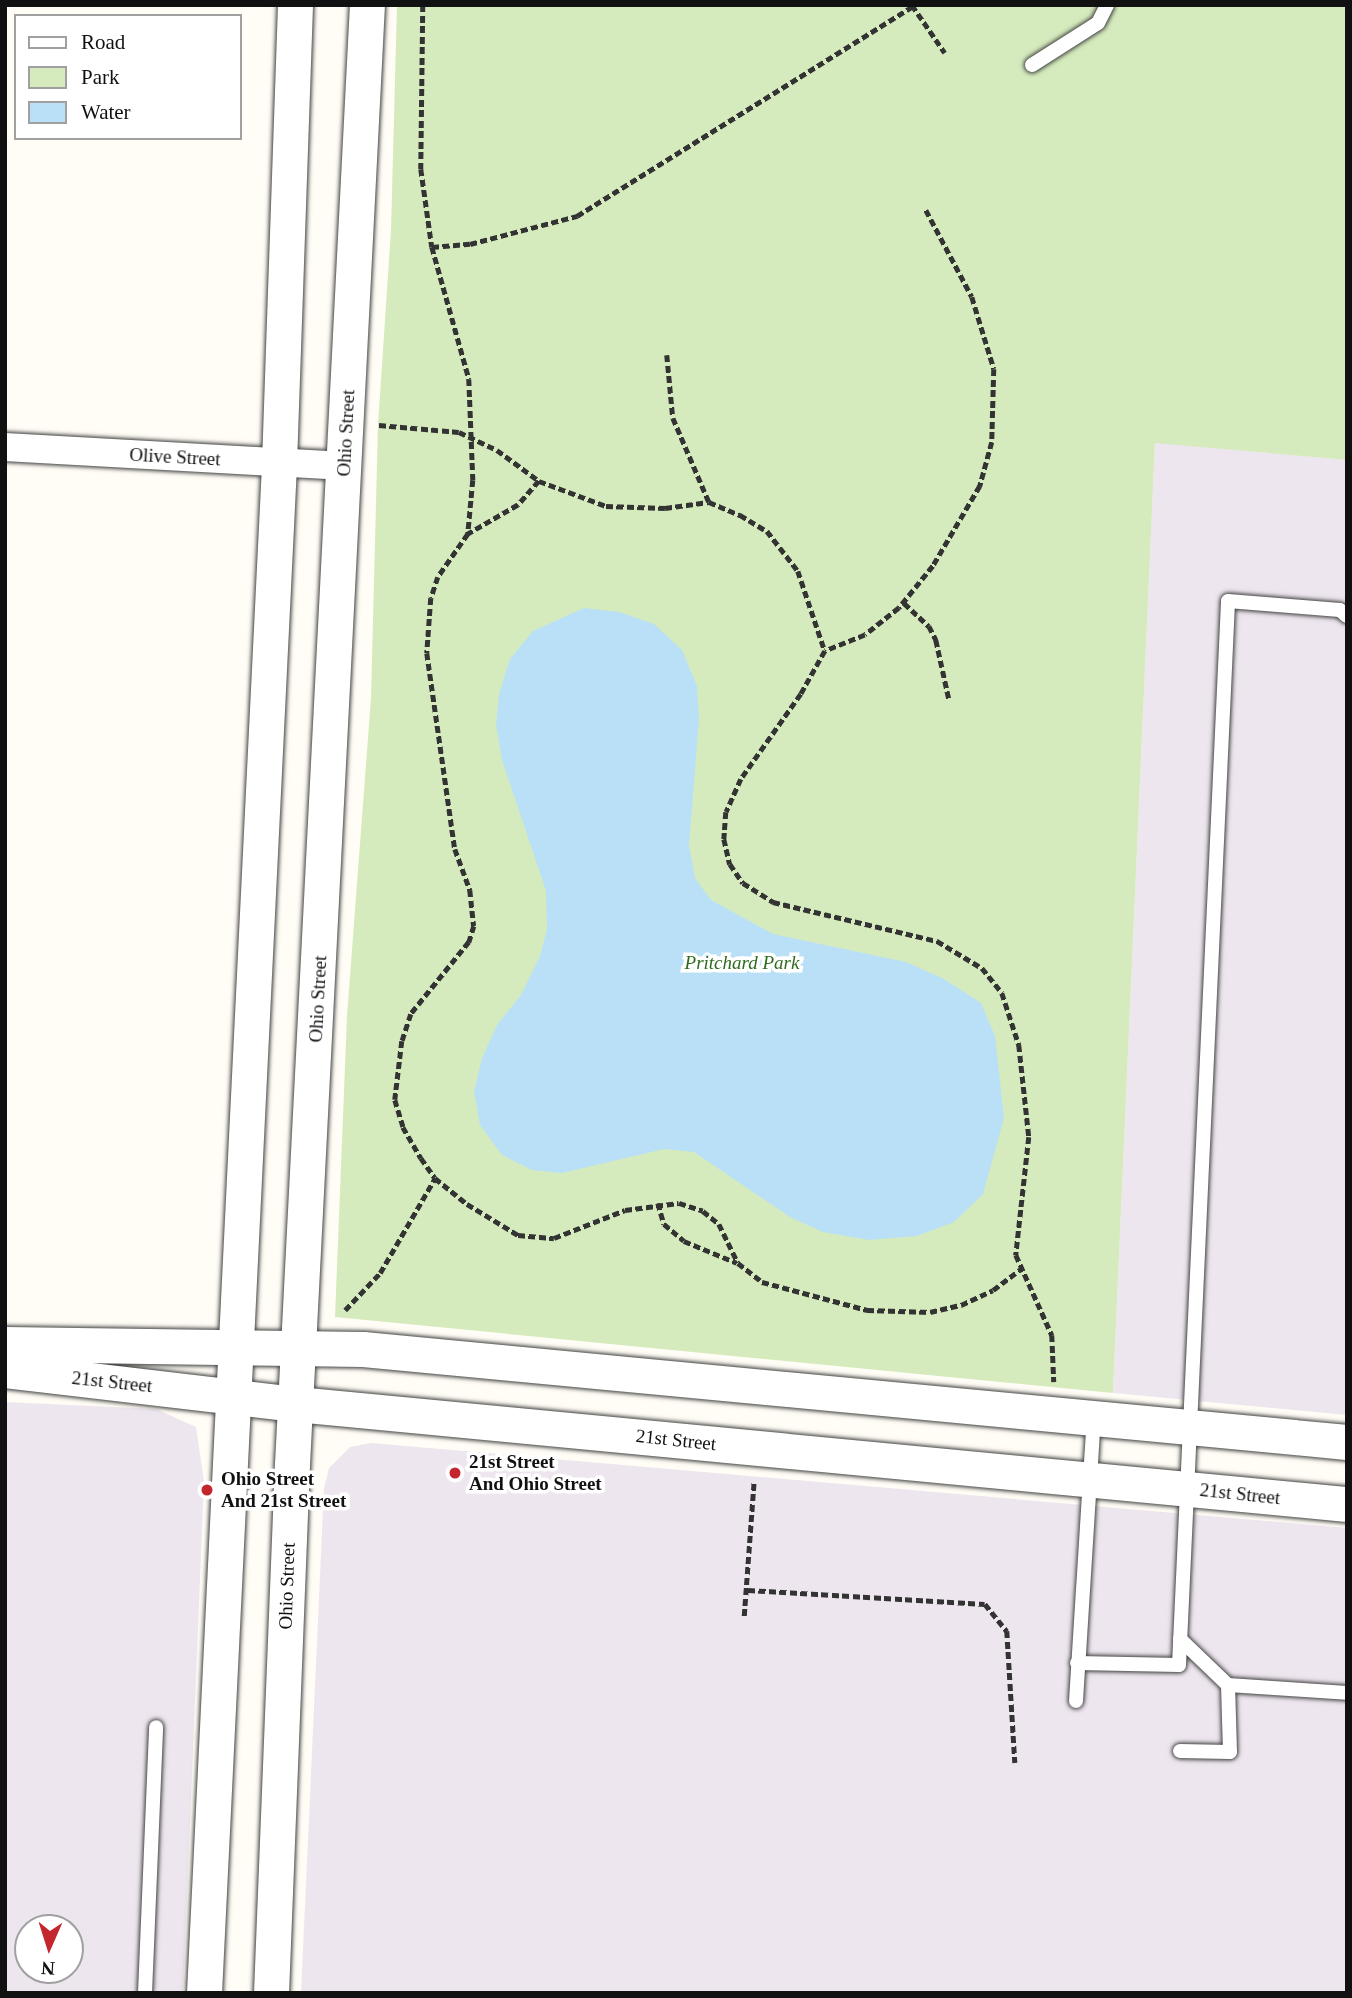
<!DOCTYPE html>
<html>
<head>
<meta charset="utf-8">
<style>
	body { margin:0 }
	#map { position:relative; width:1352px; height:1998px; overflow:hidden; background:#fffdf5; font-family:Georgia,serif }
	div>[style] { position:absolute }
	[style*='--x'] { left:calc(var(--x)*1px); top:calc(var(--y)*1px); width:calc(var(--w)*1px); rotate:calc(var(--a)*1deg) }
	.industrial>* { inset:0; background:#eee6ef }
	.green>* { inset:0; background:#d5ebbd }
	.water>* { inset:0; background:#b9e0f7 }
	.path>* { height:4.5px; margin-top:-2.25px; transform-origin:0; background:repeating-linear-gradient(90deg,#333 0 7px,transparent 0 10.5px) }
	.roads { filter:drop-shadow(0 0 2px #444) drop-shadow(0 0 2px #444) }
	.service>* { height:14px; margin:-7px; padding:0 7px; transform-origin:7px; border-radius:7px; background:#fff }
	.minor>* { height:28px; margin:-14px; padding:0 14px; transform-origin:14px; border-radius:14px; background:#fff }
	.tertiary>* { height:35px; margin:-17.5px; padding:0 17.5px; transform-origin:17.5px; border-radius:17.5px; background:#fff }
	.dots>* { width:19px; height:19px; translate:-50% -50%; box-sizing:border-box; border:4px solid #fff; border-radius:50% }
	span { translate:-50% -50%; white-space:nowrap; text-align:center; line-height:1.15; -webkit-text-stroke:7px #fff; paint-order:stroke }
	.street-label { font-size:19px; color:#111 }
	.park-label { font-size:19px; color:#2f6b1f; font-style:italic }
	.poi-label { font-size:19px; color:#111; font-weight:700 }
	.left { translate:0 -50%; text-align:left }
	.frame { position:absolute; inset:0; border:7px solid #111; pointer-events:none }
	.legend { position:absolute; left:14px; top:14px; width:228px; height:126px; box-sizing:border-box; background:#fff; border:2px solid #a0a0a0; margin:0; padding:9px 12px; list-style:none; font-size:21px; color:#111 }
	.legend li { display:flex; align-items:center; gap:14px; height:35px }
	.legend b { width:35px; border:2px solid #a0a0a0 }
	.north { position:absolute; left:14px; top:1914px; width:70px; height:70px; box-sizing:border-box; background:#fff; border:2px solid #a0a0a0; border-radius:50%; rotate:183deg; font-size:19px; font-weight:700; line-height:28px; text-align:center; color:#111 }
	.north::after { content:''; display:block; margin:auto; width:24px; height:32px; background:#c4262e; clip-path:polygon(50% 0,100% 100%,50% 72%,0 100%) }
</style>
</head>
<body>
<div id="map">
	<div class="industrial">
		<i style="clip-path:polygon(1155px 442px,1347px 460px,1347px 1415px,1113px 1393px)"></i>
		<i style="clip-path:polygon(evenodd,5px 1402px,156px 1409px,196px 1427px,204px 1481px,183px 1993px,5px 1993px,5px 1402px,28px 1928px,70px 1928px,70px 1970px,28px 1970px,28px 1928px)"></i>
		<i style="clip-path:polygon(371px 1443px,1347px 1528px,1347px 1993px,301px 1993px,324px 1488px,329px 1468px,350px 1447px)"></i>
	</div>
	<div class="green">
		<i style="clip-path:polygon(397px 5px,1347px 5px,1347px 460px,1155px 443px,1113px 1393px,335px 1317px,347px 1016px,371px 698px,378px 425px,391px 230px)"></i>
	</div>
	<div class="water">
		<i style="clip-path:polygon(584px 608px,619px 612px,654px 624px,682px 650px,697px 686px,699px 719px,689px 845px,695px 878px,711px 900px,773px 934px,906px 962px,944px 979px,981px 1003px,995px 1036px,1004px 1118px,983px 1194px,954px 1222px,917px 1236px,869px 1240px,823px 1232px,790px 1217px,694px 1152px,664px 1149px,562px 1173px,532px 1170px,502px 1155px,480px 1125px,474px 1092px,482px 1058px,497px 1025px,521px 995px,540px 956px,547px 929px,546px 891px,502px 760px,496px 724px,499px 694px,510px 659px,533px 631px)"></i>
	</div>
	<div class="path">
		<i style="--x:423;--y:5;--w:164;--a:90.7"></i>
		<i style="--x:421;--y:169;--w:79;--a:82"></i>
		<i style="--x:432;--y:247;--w:137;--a:74.3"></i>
		<i style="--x:469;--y:379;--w:101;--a:87.7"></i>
		<i style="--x:473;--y:480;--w:54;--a:95.3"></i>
		<i style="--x:912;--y:5;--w:58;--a:55.5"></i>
		<i style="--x:926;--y:210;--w:98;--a:62.1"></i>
		<i style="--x:972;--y:297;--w:75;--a:73"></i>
		<i style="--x:994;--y:369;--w:73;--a:91.6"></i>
		<i style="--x:992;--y:442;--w:46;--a:105.3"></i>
		<i style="--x:980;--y:486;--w:93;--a:120.4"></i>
		<i style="--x:933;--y:566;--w:54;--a:129"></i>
		<i style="--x:899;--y:608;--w:43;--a:141.5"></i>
		<i style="--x:865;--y:635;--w:43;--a:158.2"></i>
		<i style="--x:825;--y:651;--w:49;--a:119.2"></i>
		<i style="--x:801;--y:694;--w:104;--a:125.2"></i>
		<i style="--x:741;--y:779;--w:36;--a:114"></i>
		<i style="--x:726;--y:812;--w:27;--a:94"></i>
		<i style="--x:724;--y:839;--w:26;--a:77"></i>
		<i style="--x:730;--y:864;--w:23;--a:56"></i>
		<i style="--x:743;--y:883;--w:36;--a:32"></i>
		<i style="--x:773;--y:902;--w:169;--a:13.4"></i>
		<i style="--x:937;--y:941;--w:52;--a:31"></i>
		<i style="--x:982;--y:968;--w:32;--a:51"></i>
		<i style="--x:1002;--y:993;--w:55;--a:71.9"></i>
		<i style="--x:1019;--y:1045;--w:93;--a:83.8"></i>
		<i style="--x:1029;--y:1137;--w:119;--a:96.3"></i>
		<i style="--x:1016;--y:1255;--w:88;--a:65.8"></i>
		<i style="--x:1052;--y:1335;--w:47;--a:87.6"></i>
		<i style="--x:432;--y:247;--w:38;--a:-5"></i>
		<i style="--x:470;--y:244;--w:111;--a:-14.7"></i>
		<i style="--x:577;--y:216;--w:398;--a:-32"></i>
		<i style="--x:667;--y:355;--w:63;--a:84.6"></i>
		<i style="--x:673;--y:418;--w:91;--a:66.8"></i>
		<i style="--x:379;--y:425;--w:80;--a:5"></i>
		<i style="--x:459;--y:432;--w:42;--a:25.3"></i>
		<i style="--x:497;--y:450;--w:52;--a:36.4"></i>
		<i style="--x:539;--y:481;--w:72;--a:20.5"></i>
		<i style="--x:606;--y:506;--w:59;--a:1.9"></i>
		<i style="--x:665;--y:508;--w:44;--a:-7.8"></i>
		<i style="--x:709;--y:502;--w:34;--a:23"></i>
		<i style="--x:740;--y:515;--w:31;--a:31"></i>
		<i style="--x:767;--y:531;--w:51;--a:52.2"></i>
		<i style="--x:798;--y:571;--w:84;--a:71.4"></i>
		<i style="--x:539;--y:481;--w:32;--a:131"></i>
		<i style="--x:518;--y:505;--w:58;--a:149.9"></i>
		<i style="--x:468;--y:534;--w:52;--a:124.9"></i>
		<i style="--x:438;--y:577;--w:22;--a:108"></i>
		<i style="--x:431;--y:598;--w:55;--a:94.2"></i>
		<i style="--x:427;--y:653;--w:198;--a:81.9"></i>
		<i style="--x:455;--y:849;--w:44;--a:69.9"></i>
		<i style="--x:470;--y:890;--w:36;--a:84"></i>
		<i style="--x:474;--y:926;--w:17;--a:107"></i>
		<i style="--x:469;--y:942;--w:92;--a:128.9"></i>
		<i style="--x:411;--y:1014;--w:28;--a:108"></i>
		<i style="--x:402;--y:1041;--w:59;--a:96.8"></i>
		<i style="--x:395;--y:1100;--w:28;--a:73"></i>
		<i style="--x:403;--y:1127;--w:36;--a:60"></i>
		<i style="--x:421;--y:1158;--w:24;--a:55"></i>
		<i style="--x:435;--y:1178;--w:41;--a:39.1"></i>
		<i style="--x:467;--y:1204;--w:60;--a:31.3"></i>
		<i style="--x:518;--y:1235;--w:36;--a:5"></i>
		<i style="--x:554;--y:1238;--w:76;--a:-21.5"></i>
		<i style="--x:625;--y:1210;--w:54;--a:-7.4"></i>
		<i style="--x:679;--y:1203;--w:25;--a:18"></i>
		<i style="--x:703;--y:1211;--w:21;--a:39"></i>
		<i style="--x:719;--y:1224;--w:43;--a:64"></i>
		<i style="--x:738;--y:1263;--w:31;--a:38"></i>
		<i style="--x:762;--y:1282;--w:109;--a:14.9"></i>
		<i style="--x:867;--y:1310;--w:63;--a:1.8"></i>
		<i style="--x:930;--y:1312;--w:32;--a:-13"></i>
		<i style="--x:961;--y:1305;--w:35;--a:-25"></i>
		<i style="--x:993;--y:1290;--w:35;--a:-37"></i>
		<i style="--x:904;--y:603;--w:34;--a:43"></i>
		<i style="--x:929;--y:626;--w:16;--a:63"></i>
		<i style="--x:936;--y:640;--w:60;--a:77.6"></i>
		<i style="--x:658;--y:1203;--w:22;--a:74"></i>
		<i style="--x:664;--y:1224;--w:26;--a:40"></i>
		<i style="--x:684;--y:1241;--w:57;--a:22.5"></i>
		<i style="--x:345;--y:1310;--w:51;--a:-46.6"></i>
		<i style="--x:380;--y:1273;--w:110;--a:-59.9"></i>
		<i style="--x:748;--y:1590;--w:237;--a:3.4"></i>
		<i style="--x:985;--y:1604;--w:35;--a:51"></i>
		<i style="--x:1007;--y:1631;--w:132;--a:86.5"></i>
		<i style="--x:744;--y:1616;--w:136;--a:-85.8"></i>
	</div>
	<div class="roads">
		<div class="service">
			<i style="--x:1032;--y:65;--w:78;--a:-32.5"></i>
			<i style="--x:1098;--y:23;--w:20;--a:-63"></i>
			<i style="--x:1180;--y:1639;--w:66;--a:43.8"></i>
			<i style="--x:1228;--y:1685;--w:119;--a:3.8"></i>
			<i style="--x:1077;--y:1663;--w:102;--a:1.1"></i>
			<i style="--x:1179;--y:1665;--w:1065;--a:-87.36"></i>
			<i style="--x:1228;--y:601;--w:112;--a:4.6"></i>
			<i style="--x:1340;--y:610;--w:9;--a:41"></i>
			<i style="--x:1076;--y:1701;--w:284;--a:-86.4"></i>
			<i style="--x:1180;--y:1751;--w:50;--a:1.1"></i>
			<i style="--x:1230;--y:1752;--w:67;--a:-91.7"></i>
			<i style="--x:145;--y:1993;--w:266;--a:-87.6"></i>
		</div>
		<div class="minor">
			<i style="--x:5;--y:447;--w:340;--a:3.2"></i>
		</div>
		<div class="tertiary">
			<i style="--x:5;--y:1344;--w:358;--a:0.8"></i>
			<i style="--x:363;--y:1349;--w:988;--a:5.4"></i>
			<i style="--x:5;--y:1370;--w:293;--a:6.7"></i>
			<i style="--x:296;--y:1404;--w:1056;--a:5.44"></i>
			<i style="--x:204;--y:1993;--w:1532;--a:-87.19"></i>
			<i style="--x:279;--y:463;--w:458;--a:-88"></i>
			<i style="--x:271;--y:1993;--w:529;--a:-87.73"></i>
			<i style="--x:292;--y:1464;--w:1461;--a:-87.06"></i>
		</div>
	</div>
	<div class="dots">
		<i style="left:455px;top:1473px;background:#c4262e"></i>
		<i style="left:207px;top:1490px;background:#c4262e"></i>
	</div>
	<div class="street-label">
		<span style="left:346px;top:433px;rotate:-87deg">Ohio Street</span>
		<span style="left:175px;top:457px;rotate:3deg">Olive Street</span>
		<span style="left:318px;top:999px;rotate:-87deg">Ohio Street</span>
		<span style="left:112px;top:1382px;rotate:6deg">21st Street</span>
		<span style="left:676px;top:1440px;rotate:6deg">21st Street</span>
		<span style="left:1240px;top:1494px;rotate:6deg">21st Street</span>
		<span style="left:287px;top:1586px;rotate:-88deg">Ohio Street</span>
	</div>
	<div class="park-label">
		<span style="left:742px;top:963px">Pritchard Park</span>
	</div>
	<div class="poi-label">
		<span class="left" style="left:469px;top:1473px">21st Street<br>And Ohio Street</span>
		<span class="left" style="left:221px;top:1490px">Ohio Street<br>And 21st Street</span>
	</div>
	<div class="frame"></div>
	<ul class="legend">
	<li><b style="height:9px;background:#fff"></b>Road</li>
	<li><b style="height:19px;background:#d5ebbd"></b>Park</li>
	<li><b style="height:19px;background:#b9e0f7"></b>Water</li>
	</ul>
	<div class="north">N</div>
</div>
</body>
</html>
